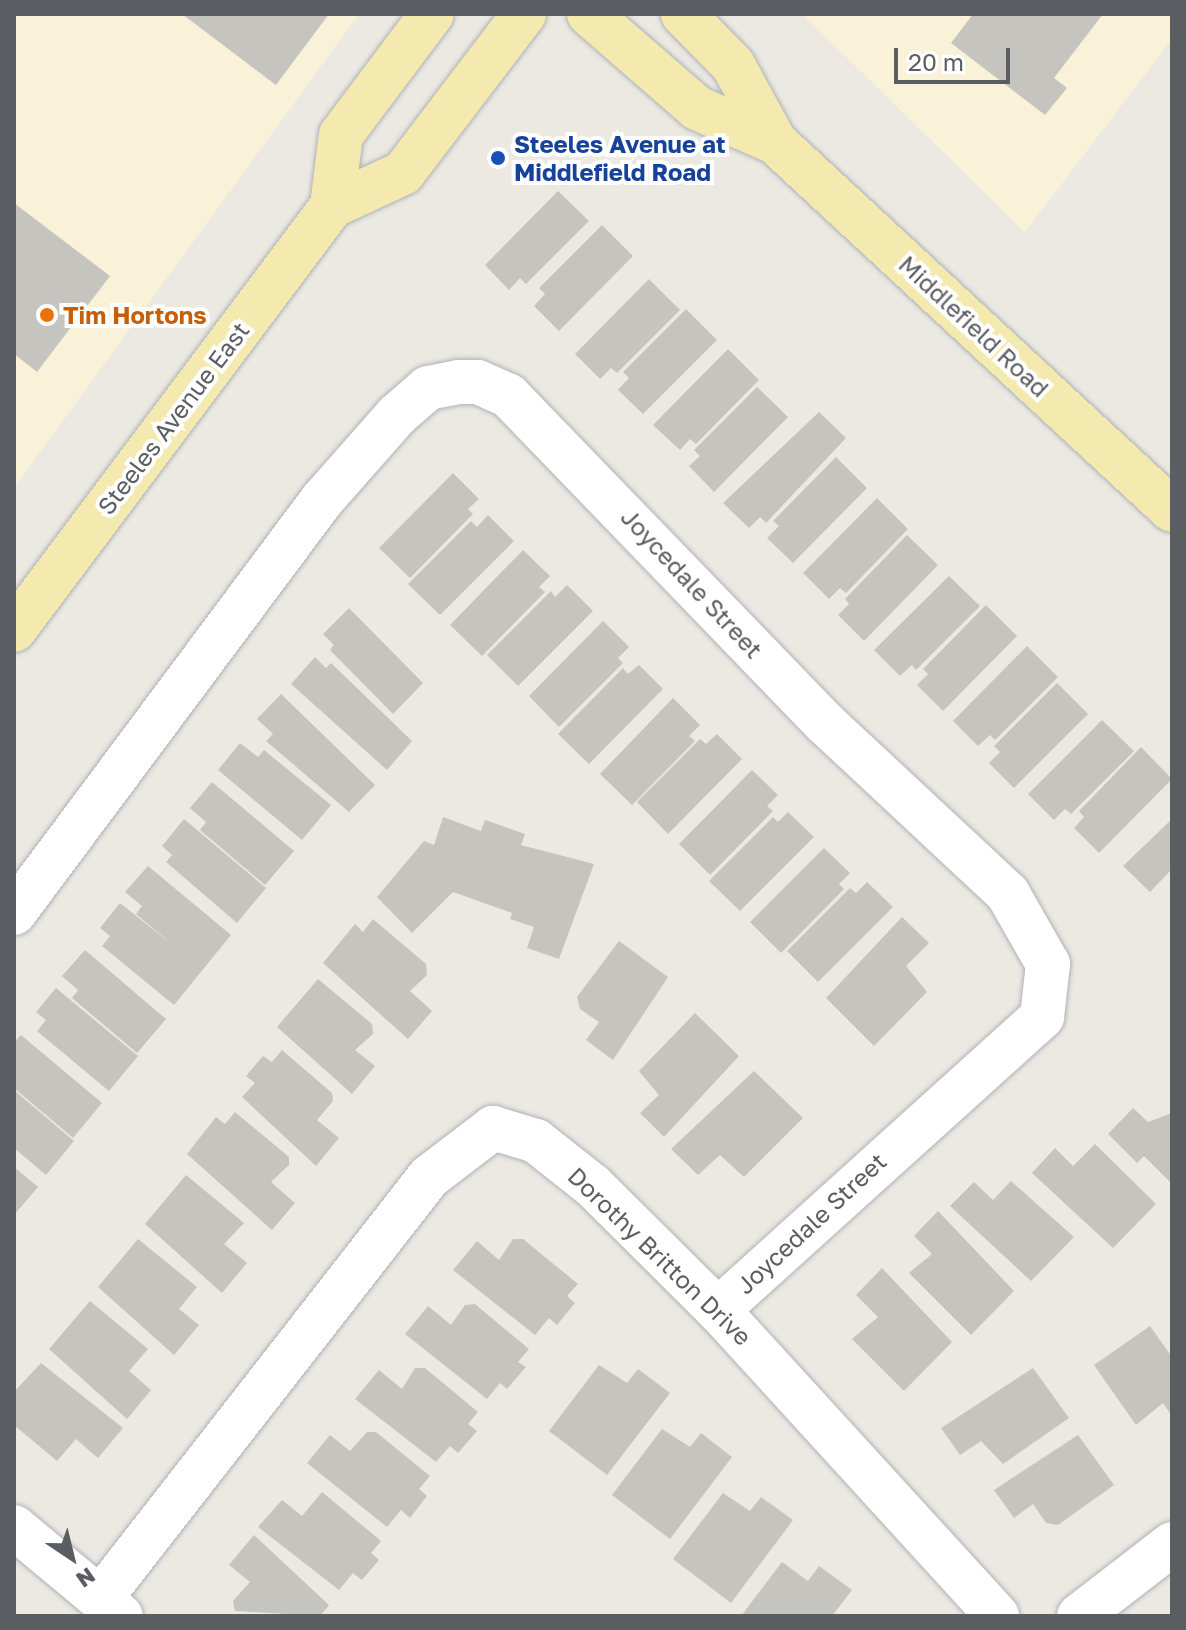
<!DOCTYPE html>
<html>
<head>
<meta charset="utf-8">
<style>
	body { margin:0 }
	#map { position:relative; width:1186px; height:1630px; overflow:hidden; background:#ebe9e2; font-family:"Golos Text",sans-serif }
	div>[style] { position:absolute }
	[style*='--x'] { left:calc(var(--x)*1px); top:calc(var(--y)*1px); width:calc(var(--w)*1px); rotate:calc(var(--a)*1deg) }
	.commercial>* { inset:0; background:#f9f2d9 }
	.building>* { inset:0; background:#c6c4bf }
	.roads { filter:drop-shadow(0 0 2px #afb2b6) drop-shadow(0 0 2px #afb2b6) }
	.minor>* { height:44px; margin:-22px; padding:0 22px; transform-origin:22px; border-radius:22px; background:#fff }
	.major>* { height:44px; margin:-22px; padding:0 22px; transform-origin:22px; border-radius:22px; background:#f4e9ae }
	.dots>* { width:22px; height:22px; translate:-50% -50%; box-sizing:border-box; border:4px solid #fff; border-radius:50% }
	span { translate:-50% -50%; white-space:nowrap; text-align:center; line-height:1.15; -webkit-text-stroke:8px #fff; paint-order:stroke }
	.transit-label { font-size:24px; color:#164399; font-weight:700 }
	.left { translate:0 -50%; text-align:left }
	.food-label { font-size:24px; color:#c56008; font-weight:700 }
	.street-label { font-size:24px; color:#5a5d61 }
	.frame { position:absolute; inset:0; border:16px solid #5a5d61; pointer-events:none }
	.north { position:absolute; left:32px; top:1518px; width:80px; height:80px; -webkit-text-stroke:6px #fff; paint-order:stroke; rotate:145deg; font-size:22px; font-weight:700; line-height:32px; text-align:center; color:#5a5d61 }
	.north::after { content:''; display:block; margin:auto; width:28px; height:36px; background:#5a5d61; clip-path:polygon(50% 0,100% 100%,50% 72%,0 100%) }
	.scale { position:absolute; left:894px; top:48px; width:116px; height:36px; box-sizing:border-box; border:4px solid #5a5d61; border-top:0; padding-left:10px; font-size:24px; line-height:28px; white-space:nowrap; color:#5a5d61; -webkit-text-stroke:6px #fff; paint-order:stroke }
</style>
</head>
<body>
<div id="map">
	<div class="commercial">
		<i style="clip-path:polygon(14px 14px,359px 14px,14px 488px)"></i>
		<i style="clip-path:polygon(802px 14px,1172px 14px,1172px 39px,1025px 232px)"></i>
	</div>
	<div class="building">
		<i style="clip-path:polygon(182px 14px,329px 14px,276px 85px)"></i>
		<i style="clip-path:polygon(973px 14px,1103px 14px,1054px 78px,1067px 88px,1045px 115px,951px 43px)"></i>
		<i style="clip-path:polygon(558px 191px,589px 221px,526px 284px,520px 278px,509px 290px,485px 265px)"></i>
		<i style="clip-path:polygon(14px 203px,110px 276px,37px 372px,14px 354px)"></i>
		<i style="clip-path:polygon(602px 225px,633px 256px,559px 331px,534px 306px,545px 294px,539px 288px)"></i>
		<i style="clip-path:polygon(649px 279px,680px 310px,617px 373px,611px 368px,600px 379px,575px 354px)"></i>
		<i style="clip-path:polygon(686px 309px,717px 340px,643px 414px,618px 390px,629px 378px,623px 372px)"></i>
		<i style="clip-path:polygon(728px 349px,759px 380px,696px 444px,690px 439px,680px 450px,653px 425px)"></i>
		<i style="clip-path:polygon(757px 387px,788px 417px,714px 492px,689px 466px,700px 456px,694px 450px)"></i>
		<i style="clip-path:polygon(819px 412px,846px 438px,766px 523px,760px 517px,749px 528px,723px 503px)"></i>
		<i style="clip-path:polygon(836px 457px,867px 488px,793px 563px,767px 538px,779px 526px,773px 521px)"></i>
		<i style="clip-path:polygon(453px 473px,479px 499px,468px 509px,473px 514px,410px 578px,379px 548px)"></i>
		<i style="clip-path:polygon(877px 498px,908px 529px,846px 593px,840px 588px,829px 599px,803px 573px)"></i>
		<i style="clip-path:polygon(488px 515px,514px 541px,440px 615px,408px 584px,471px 521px,477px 527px)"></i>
		<i style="clip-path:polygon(907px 535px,938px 565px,864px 641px,838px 615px,849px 604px,845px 599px)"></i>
		<i style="clip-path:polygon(523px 550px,550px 576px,539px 587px,545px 592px,482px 656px,450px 625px)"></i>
		<i style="clip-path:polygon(949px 576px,980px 606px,916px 670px,912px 665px,900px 676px,874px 650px)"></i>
		<i style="clip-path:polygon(567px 585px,593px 611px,518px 686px,487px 655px,551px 591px,555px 597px)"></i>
		<i style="clip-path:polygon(986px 605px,1017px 636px,943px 711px,917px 685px,928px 674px,923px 669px)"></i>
		<i style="clip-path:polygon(349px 608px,423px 683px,393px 714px,330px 650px,334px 645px,323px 634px)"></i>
		<i style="clip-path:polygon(603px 621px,629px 647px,618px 658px,623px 663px,559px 727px,529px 696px)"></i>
		<i style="clip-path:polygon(1027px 646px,1058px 677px,995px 740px,990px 735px,978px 746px,953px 721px)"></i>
		<i style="clip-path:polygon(315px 657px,326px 668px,331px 663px,412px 741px,387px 770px,291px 684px)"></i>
		<i style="clip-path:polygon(639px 665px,663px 689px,589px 764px,558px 734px,623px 668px,628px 674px)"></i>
		<i style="clip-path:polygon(1057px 683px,1088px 714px,1014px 788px,989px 763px,1000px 752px,994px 746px)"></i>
		<i style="clip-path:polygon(281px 694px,375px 785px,349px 812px,266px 741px,273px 734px,257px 719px)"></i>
		<i style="clip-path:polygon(673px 698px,700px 725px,689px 736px,695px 741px,632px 805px,600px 774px)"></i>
		<i style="clip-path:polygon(1102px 720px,1134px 751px,1071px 814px,1065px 809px,1054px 820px,1028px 794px)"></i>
		<i style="clip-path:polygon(717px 734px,742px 759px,668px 834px,637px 802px,700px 739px,706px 744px)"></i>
		<i style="clip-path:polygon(240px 743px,258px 757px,264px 750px,331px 805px,302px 840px,218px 770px)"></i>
		<i style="clip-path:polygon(1141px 747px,1172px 779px,1099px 853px,1074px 828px,1084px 817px,1079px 811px)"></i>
		<i style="clip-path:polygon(752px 770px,778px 795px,767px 806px,773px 811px,710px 875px,679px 844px)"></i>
		<i style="clip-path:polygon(212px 782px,294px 851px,265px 885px,200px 830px,206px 822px,190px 808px)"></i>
		<i style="clip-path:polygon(788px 812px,814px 837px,740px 911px,709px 881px,773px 817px,778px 822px)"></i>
		<i style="clip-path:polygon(443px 817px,481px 831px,485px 820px,525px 834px,521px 845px,594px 864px,559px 959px,527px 948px,534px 927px,510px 919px,512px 913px,453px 892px,412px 933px,377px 897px,424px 841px,434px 845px)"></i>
		<i style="clip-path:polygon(184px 819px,266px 888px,237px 923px,166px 862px,172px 855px,162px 846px)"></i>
		<i style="clip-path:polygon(1172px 819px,1172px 869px,1150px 892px,1123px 866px)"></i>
		<i style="clip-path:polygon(824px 848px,850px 873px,839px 884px,844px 889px,781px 953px,750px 922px)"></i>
		<i style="clip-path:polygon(148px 866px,231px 935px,174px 1005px,102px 946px,110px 936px,100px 928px,120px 903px,174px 946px,136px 914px,142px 906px,125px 892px)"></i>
		<i style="clip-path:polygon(867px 882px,893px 907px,818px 982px,787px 951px,850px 888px,856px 893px)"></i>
		<i style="clip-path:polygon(902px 917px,929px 943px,906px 966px,927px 992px,874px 1046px,826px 998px)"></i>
		<i style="clip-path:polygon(373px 919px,426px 964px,427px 975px,410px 991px,432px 1011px,408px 1039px,323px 963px,355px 924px,363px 932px)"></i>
		<i style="clip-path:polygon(619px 941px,668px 977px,613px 1060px,586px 1040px,599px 1022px,580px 1009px,577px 997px)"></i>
		<i style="clip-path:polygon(85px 950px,166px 1019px,137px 1053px,72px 998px,78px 990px,62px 976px)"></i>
		<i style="clip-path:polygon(318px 979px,372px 1024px,373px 1034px,355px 1050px,375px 1066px,352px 1094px,277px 1027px)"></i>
		<i style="clip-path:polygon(56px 988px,138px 1056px,109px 1091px,37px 1031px,46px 1020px,36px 1012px)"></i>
		<i style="clip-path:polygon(695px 1013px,739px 1056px,664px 1137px,640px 1113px,659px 1095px,639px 1071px)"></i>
		<i style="clip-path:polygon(21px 1035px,102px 1103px,73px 1138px,14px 1088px,14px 1042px)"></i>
		<i style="clip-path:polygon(282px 1050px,332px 1093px,333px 1101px,317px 1120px,339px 1138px,316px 1166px,242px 1097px,255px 1083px,246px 1076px,263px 1056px,272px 1062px)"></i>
		<i style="clip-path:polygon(754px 1071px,803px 1118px,744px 1177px,720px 1155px,698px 1175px,671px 1149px)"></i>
		<i style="clip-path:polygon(14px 1090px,74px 1141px,46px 1175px,14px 1148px)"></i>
		<i style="clip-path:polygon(1133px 1108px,1148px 1122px,1172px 1113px,1172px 1184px,1144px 1156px,1137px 1163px,1108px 1134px)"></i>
		<i style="clip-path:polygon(235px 1112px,289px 1157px,289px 1165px,271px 1182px,295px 1203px,272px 1230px,187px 1154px,216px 1117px,225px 1124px)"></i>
		<i style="clip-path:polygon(1095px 1144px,1156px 1204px,1113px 1248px,1032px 1173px,1055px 1148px,1073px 1166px)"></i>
		<i style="clip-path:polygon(14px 1167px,38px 1187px,14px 1215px)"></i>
		<i style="clip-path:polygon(186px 1175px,244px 1223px,224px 1244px,247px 1263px,222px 1293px,145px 1224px)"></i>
		<i style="clip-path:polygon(1011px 1181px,1074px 1237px,1031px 1281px,950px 1206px,974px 1182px,993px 1200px)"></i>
		<i style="clip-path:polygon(938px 1211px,1014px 1291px,971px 1335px,909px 1273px,932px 1254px,914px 1236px)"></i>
		<i style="clip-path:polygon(138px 1239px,197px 1287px,179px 1309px,199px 1325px,174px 1355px,98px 1287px)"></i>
		<i style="clip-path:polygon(513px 1239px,523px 1239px,578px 1284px,567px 1296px,575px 1303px,557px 1325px,549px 1318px,535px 1335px,453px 1270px,477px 1241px,499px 1260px)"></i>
		<i style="clip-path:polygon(882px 1268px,952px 1342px,904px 1391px,852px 1339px,878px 1317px,856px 1295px)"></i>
		<i style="clip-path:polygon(90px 1301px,148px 1349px,129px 1371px,151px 1390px,127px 1419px,49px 1349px)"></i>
		<i style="clip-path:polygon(475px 1304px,529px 1349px,518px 1362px,526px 1367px,507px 1389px,500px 1383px,487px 1399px,405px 1334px,428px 1306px,451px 1325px,465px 1305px)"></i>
		<i style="clip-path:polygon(1150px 1326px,1172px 1357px,1172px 1416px,1163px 1403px,1136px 1425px,1094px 1365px)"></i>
		<i style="clip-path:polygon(41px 1363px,123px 1428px,98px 1458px,76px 1439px,57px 1461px,14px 1425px,14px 1392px)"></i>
		<i style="clip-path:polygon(599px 1365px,627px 1383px,638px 1369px,670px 1393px,607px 1475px,549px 1431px)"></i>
		<i style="clip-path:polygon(415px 1368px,425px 1368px,478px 1412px,468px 1424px,477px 1431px,458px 1453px,450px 1446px,436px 1462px,355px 1399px,379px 1370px,402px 1389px)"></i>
		<i style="clip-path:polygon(1033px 1368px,1069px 1418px,1003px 1464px,981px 1441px,960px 1455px,941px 1428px)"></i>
		<i style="clip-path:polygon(662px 1429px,690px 1447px,701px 1433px,732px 1457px,670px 1539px,612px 1495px)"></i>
		<i style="clip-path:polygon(367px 1432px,376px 1432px,430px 1476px,419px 1489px,427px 1496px,410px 1518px,401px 1510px,387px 1527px,307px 1463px,330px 1435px,350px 1451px)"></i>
		<i style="clip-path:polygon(1078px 1435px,1114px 1485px,1058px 1525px,1046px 1523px,1033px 1504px,1014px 1518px,994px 1490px)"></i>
		<i style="clip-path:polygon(322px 1492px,381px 1541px,371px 1553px,379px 1560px,362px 1580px,353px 1573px,339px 1590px,258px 1527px,282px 1500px,302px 1516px)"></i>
		<i style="clip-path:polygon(723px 1493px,750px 1511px,761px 1497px,793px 1520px,731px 1603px,673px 1559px)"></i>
		<i style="clip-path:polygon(254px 1535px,329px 1605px,320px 1616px,235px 1611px,233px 1601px,250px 1582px,229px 1565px)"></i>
		<i style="clip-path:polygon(782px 1562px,808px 1581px,819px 1566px,852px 1590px,832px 1616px,741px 1616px)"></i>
	</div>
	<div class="roads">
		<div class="minor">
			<i style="--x:14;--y:913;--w:515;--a:-53.29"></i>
			<i style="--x:322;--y:500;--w:113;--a:-48.6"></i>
			<i style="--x:397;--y:415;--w:41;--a:-41.1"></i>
			<i style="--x:428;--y:388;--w:31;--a:-11"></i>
			<i style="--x:458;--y:382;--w:20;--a:0"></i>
			<i style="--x:478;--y:382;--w:34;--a:24"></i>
			<i style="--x:509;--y:396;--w:456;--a:46"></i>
			<i style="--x:826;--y:724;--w:249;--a:43"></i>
			<i style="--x:1008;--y:894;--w:81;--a:60.3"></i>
			<i style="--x:1048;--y:964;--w:53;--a:96.5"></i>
			<i style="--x:1042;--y:1017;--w:437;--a:137.9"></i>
			<i style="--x:14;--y:1527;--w:139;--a:39.8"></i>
			<i style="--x:100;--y:1599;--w:535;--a:-52.06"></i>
			<i style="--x:429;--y:1177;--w:81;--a:-37.4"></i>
			<i style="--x:493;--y:1128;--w:45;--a:16.8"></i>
			<i style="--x:536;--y:1141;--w:73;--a:38.3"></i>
			<i style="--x:593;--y:1186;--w:176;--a:44.8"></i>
			<i style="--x:718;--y:1310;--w:414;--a:47.6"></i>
			<i style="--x:1079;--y:1616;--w:118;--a:-37.7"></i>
		</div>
		<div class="major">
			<i style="--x:589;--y:14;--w:143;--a:41"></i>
			<i style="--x:697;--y:108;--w:85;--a:23.6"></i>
			<i style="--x:683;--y:14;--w:71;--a:45.6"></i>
			<i style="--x:733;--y:65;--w:88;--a:61.4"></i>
			<i style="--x:775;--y:142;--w:541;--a:42.83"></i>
			<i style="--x:332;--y:206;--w:72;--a:-82.8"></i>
			<i style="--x:341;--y:135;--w:151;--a:-53.1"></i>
			<i style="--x:14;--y:630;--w:530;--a:-53.13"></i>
			<i style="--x:332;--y:206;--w:78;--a:-24.9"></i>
			<i style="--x:403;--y:173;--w:200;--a:-52.7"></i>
		</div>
	</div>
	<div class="dots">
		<i style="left:498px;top:158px;background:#1a4fb4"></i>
		<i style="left:47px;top:315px;background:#e8710a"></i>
	</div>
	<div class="transit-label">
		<span class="left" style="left:514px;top:158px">Steeles Avenue at<br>Middlefield Road</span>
	</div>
	<div class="food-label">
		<span class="left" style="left:63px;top:315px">Tim Hortons</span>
	</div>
	<div class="street-label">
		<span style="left:974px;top:326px;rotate:43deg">Middlefield Road</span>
		<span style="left:173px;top:418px;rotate:-53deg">Steeles Avenue East</span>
		<span style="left:692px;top:583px;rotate:47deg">Joycedale Street</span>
		<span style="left:811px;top:1223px;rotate:-43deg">Joycedale Street</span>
		<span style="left:660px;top:1256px;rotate:44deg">Dorothy Britton Drive</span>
	</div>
	<div class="frame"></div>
	<div class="north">N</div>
	<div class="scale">20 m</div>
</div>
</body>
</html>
